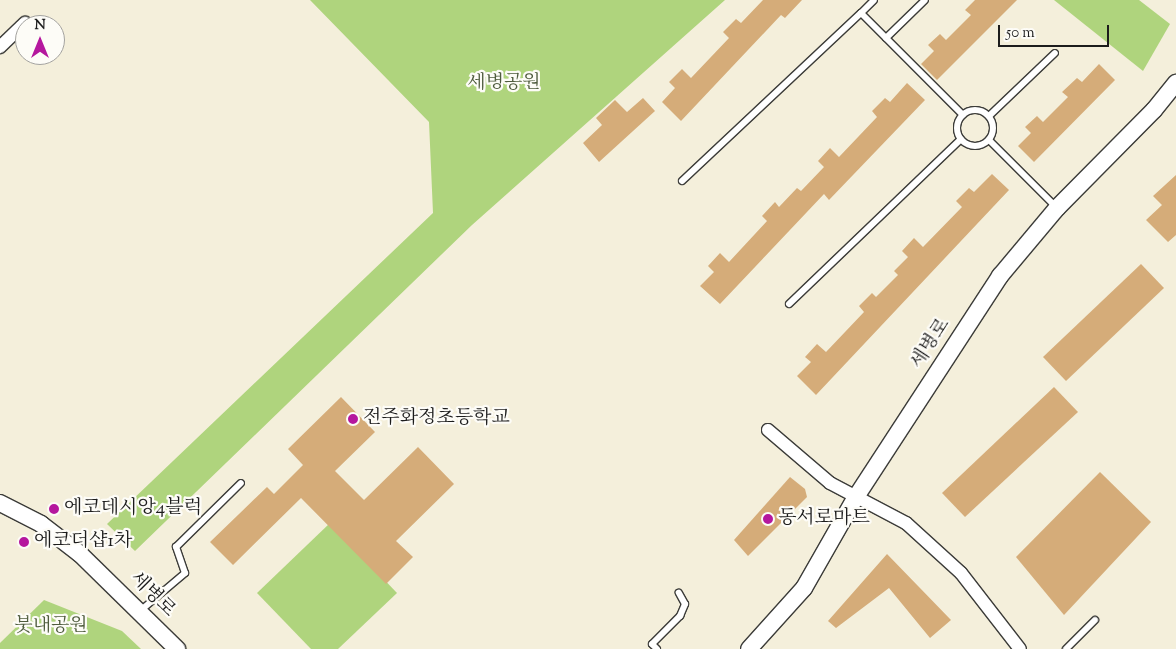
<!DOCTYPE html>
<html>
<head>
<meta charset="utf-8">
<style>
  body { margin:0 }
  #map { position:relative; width:1176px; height:649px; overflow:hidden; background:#f4efdb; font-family:"Sorts Mill Goudy","Noto Serif KR",serif }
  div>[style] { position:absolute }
  .green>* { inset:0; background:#afd47d }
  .building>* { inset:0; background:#d5ac79 }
  .roads { filter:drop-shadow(1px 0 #3c3c39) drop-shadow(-1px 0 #3c3c39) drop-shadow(0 1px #3c3c39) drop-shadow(0 -1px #3c3c39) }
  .service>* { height:6px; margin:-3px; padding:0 3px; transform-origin:3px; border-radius:3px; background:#fff }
  .service>.ring { margin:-3px; padding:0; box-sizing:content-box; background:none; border:6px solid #fff; border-radius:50% }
  .minor>* { height:12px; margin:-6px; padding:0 6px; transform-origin:6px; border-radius:6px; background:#fff }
  .tertiary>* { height:16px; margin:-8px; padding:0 8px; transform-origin:8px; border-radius:8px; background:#fff }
  .dots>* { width:14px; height:14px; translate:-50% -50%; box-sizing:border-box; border:2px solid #fdfcf7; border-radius:50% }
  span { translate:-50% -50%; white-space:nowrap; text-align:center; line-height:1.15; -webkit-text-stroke:4.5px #fdfcf7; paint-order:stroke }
  .park-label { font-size:19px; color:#4f5c3e }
  .street-label { font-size:19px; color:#1c1c1c }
  .poi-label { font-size:19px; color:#1c1c1c }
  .left { translate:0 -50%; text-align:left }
  .north { position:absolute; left:15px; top:15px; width:50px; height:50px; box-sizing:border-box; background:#fdfcf7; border:1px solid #a3a29f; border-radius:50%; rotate:0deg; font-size:14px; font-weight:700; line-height:20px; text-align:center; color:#1c1c1c }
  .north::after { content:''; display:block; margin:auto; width:18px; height:22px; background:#b5179e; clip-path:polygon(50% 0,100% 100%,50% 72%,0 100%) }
  .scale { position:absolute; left:998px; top:25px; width:111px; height:22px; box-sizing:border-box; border:2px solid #1c1c1c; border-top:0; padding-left:6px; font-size:15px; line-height:18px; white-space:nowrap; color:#1c1c1c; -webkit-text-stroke:4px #fdfcf7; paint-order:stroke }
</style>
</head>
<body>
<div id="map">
  <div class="green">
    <div style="clip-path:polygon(310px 0,725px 0,472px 225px,135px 551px,107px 524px,433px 213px,429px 122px)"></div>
    <div style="clip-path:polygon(1054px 0,1139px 0,1170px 24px,1143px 71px)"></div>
    <div style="clip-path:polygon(330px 523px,397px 593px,338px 649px,311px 649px,257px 593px)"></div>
    <div style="clip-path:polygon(44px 600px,122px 631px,141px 649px,0 649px,0 643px)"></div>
  </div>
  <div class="building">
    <div style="clip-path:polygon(763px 0,802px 0,785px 18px,781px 15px,681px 121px,662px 102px,675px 88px,669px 82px,682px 69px,691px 78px,729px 38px,723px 32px,736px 19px,741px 23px)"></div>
    <div style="clip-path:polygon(975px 0,1017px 0,937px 80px,921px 64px,934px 51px,928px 45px,940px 34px,946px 40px,971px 15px,965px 10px)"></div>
    <div style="clip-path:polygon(1099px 64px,1115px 80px,1034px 162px,1018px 146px,1031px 133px,1025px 127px,1037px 116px,1043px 122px,1068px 97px,1062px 92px,1077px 78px,1082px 82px)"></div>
    <div style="clip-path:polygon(907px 83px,925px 100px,829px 200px,824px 194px,720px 304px,700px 286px,714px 272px,708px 266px,720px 253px,729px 262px,767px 221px,762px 216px,775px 202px,779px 207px,797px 188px,801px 191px,824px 167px,818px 161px,830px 148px,839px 157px,877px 117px,872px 111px,885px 98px,890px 102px)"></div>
    <div style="clip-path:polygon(643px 98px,655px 111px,599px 162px,583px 143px,602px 125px,596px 118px,615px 100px,627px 112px)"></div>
    <div style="clip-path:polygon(992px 174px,1009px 190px,816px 395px,797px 376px,811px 362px,805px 357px,817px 344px,826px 352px,864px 312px,859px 306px,872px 293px,876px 297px,898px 275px,894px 271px,908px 257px,902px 251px,914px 238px,923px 247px,962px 207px,956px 201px,969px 188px,974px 192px)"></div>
    <div style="clip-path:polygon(1176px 175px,1176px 235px,1168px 242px,1146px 220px,1162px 205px,1153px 196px)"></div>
    <div style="clip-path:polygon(1141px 264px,1164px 288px,1066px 381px,1043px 357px)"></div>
    <div style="clip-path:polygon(1054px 387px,1078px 412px,965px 517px,942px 493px)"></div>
    <div style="clip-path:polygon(341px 397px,375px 432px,335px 471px,364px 500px,418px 447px,454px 484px,396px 541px,413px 557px,386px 584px,301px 498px,233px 565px,210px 542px,267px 487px,274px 494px,303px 465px,288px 449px)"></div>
    <div style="clip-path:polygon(1100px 472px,1151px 522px,1064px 615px,1016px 557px)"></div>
    <div style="clip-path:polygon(790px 477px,805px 489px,807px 497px,748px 556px,734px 540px)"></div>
    <div style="clip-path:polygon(887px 554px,951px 620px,930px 638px,889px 588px,836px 628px,828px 621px)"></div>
  </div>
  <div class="roads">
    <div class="service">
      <div style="left:861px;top:13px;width:18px;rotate:-45deg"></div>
      <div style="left:886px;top:38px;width:54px;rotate:-44.3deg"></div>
      <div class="ring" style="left:957px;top:110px;width:30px;height:30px"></div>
      <div style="left:989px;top:116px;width:91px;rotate:-43.7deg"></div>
      <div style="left:989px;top:140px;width:95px;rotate:45deg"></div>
      <div style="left:682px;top:181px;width:245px;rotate:-43.2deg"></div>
      <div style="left:861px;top:13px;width:144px;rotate:45deg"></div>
      <div style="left:789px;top:304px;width:238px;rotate:-43.8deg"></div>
      <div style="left:140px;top:611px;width:59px;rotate:-40.2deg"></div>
      <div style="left:185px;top:573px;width:28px;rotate:-109deg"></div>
      <div style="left:176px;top:547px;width:91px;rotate:-44.6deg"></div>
      <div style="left:657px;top:649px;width:7px;rotate:-135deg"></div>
      <div style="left:652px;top:644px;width:40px;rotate:-45deg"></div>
      <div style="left:680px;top:616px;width:13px;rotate:-67deg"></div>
      <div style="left:685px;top:604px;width:13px;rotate:-119deg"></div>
      <div style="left:1066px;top:649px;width:41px;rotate:-45deg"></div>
    </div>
    <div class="minor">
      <div style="left:0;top:47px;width:35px;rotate:-44deg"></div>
      <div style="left:768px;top:430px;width:82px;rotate:40.5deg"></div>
      <div style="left:830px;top:483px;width:86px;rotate:27.8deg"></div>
      <div style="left:906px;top:523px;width:74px;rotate:42.3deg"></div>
      <div style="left:961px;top:573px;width:96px;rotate:52.2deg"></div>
    </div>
    <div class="tertiary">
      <div style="left:0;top:503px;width:46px;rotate:27.1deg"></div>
      <div style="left:41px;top:524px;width:49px;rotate:37.6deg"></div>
      <div style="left:80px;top:554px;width:136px;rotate:44.4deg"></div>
      <div style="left:749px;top:649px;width:82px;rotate:-48deg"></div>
      <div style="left:804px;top:588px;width:105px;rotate:-60.3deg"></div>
      <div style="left:856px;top:497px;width:264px;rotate:-56.9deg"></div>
      <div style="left:1000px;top:276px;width:89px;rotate:-50deg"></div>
      <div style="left:1057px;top:208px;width:138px;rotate:-45.3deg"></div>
      <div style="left:1154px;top:110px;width:35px;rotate:-51deg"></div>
    </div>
  </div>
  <div class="dots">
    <div style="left:353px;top:419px;background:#b5179e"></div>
    <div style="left:54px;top:509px;background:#b5179e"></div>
    <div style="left:768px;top:519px;background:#b5179e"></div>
    <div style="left:24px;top:542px;background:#b5179e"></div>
  </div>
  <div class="park-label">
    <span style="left:504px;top:84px">세병공원</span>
    <span style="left:51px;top:627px">붓내공원</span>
  </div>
  <div class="street-label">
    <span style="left:931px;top:344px;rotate:-57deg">세병로</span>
    <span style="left:152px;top:595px;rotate:45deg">세병로</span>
  </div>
  <div class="poi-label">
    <span class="left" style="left:363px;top:419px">전주화정초등학교</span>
    <span class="left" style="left:64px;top:509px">에코데시앙4블럭</span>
    <span class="left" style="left:778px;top:519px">동서로마트</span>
    <span class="left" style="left:34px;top:542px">에코더샵1차</span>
  </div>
  <div class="north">N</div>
  <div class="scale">50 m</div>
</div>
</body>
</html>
